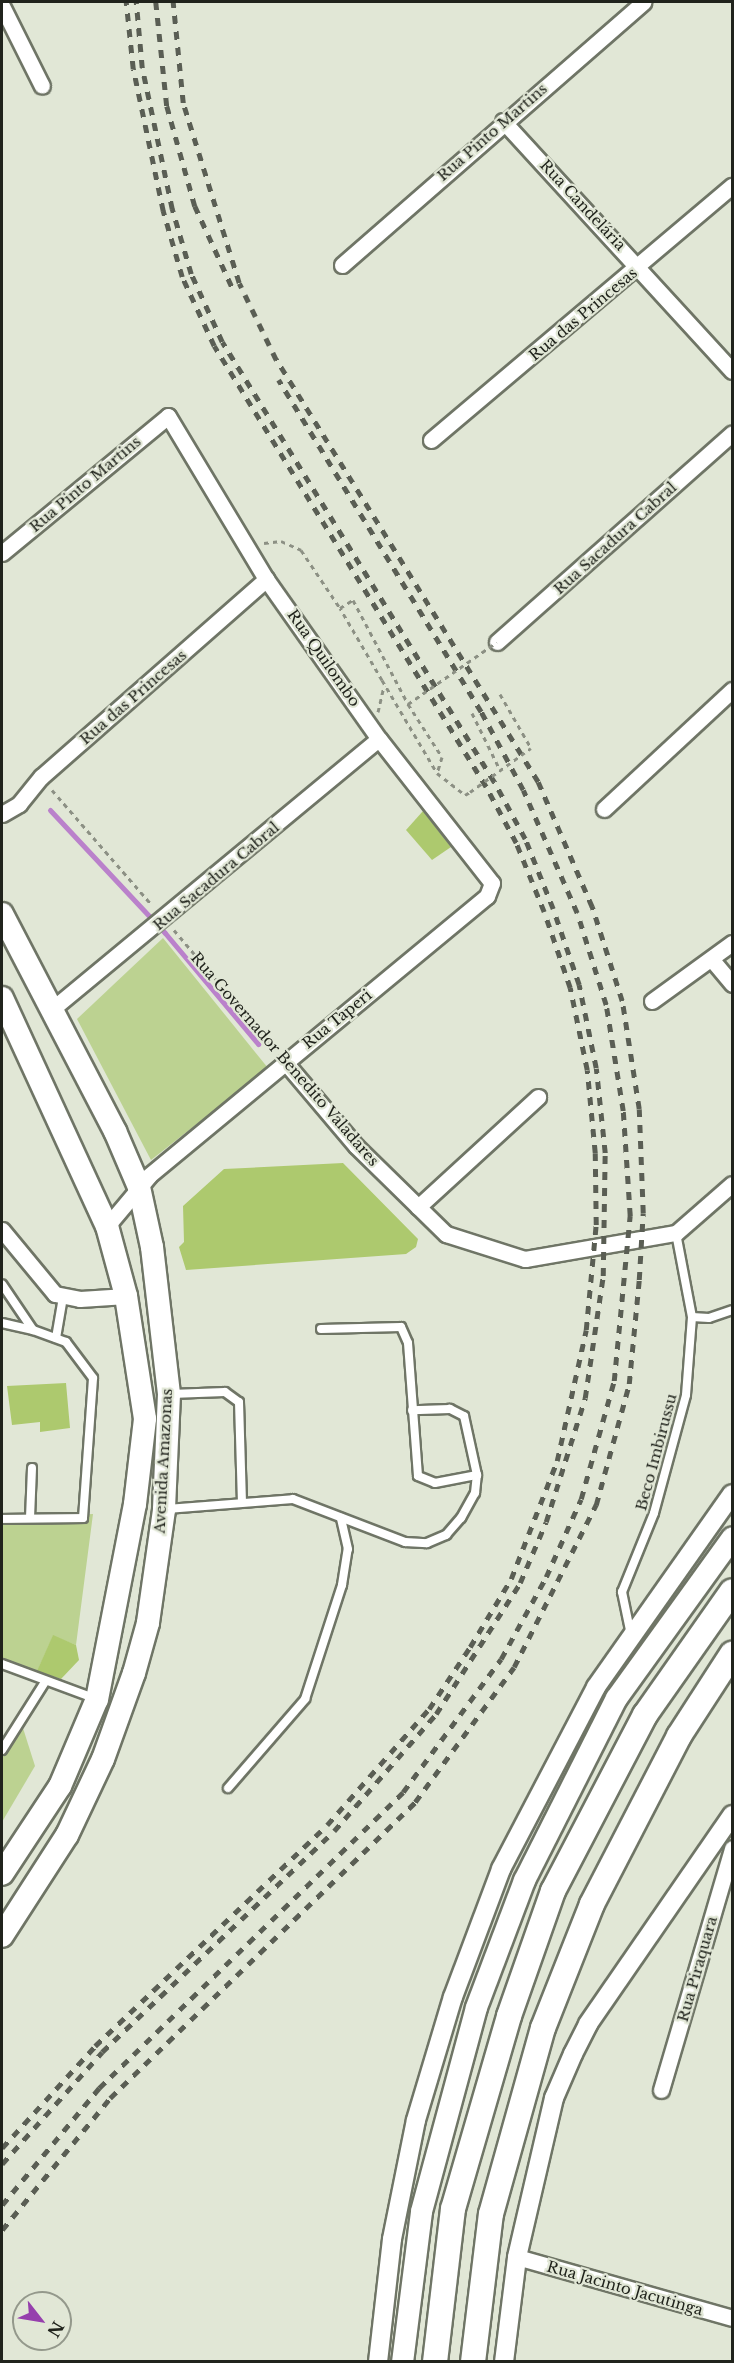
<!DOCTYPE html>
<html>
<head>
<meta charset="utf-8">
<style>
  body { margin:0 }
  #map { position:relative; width:734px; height:2363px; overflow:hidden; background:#e1e7d6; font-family:"Libre Baskerville",serif }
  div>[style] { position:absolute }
  .green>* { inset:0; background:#bcd291 }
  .stream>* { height:5px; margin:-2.5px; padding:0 2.5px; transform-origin:2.5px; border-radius:2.5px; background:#ba81cb }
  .building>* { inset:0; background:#adc96e }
  .path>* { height:3px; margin-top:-1.5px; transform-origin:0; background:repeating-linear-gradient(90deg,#8c9084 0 4.5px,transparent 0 9px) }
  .roads { filter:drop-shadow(2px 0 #6f7566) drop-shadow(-2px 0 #6f7566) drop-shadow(0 2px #6f7566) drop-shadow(0 -2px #6f7566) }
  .service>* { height:8px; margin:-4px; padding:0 4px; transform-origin:4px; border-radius:4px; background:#fff }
  .minor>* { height:15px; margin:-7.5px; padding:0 7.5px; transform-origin:7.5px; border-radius:7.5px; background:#fff }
  .tertiary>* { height:18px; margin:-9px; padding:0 9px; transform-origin:9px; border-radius:9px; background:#fff }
  .secondary>* { height:21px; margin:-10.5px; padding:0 10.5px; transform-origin:10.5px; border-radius:10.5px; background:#fff }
  .primary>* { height:22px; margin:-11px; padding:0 11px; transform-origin:11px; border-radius:11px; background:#fff }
  .trunk>* { height:24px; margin:-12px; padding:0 12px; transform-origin:12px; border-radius:12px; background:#fff }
  .rail>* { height:4.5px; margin-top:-2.25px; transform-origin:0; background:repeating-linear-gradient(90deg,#5a5e54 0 8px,transparent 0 16px) }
  .path-bridge>* { height:3px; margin-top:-1.5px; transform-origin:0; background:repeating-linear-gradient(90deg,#8c9084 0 4.5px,transparent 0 9px) }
  span { translate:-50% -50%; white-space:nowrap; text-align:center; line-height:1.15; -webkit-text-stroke:4.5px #e1e7d6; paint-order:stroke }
  .street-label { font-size:15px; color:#20231c }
  .frame { position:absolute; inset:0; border:3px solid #20231c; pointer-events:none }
  .north { position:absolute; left:12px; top:2291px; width:60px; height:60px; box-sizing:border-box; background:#e1e7d6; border:2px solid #94998c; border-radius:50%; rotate:121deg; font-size:16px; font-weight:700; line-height:24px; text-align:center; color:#20231c }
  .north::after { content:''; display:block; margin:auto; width:21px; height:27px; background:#9640ad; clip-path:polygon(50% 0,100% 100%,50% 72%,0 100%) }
</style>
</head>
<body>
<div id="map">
  <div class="green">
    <div style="clip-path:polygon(163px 938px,268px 1068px,151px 1160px,77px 1019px)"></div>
    <div style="clip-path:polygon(93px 1514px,76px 1645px,53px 1636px,36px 1674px,2px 1658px,2px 1519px)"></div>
    <div style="clip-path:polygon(22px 1725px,35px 1766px,2px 1822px,2px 1754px)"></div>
  </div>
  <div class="stream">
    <div style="left:50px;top:810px;width:168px;rotate:46.9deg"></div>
    <div style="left:165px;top:933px;width:145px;rotate:50deg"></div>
  </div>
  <div class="building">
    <div style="clip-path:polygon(423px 811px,451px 847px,432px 860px,406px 830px)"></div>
    <div style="clip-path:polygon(343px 1163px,418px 1239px,416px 1247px,406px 1254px,186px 1270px,179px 1247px,184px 1242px,183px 1206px,224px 1169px)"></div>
    <div style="clip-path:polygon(66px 1383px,70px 1428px,40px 1432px,40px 1422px,12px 1425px,7px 1386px)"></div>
    <div style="clip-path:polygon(53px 1635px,76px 1645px,79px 1660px,61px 1679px,37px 1671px)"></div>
  </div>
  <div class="path">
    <div style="left:264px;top:543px;width:17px;rotate:-7deg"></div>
    <div style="left:281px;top:541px;width:22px;rotate:24deg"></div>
    <div style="left:301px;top:550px;width:70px;rotate:56.1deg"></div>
    <div style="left:382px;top:680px;width:108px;rotate:59.4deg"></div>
    <div style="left:437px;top:773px;width:36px;rotate:38deg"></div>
    <div style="left:465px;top:795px;width:6px;rotate:-31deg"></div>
    <div style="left:500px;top:694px;width:62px;rotate:60.1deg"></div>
    <div style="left:408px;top:704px;width:63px;rotate:57.3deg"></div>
    <div style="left:442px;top:757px;width:17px;rotate:107deg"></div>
    <div style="left:378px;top:712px;width:27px;rotate:-77deg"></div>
    <div style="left:472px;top:713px;width:64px;rotate:63.8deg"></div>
    <div style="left:52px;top:790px;width:152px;rotate:49deg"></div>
    <div style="left:174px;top:930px;width:156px;rotate:49.7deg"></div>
  </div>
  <div class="roads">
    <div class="service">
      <div style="left:692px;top:1317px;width:17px;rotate:3deg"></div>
      <div style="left:709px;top:1318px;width:24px;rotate:-19deg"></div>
      <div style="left:2px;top:1323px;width:32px;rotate:13deg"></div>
      <div style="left:321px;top:1329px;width:80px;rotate:-1.4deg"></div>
      <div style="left:401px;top:1327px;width:17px;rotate:66deg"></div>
      <div style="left:408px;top:1343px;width:133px;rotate:85.7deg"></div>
      <div style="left:418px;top:1476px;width:18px;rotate:22deg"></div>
      <div style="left:435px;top:1483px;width:43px;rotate:-10.8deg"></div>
      <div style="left:56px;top:1338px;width:42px;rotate:-80.3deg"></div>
      <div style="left:171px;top:1394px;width:54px;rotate:-2.1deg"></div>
      <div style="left:225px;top:1392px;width:17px;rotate:36deg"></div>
      <div style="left:239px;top:1402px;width:100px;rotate:88.3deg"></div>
      <div style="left:167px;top:1509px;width:126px;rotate:-4.5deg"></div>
      <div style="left:293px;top:1499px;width:120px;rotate:21deg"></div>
      <div style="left:405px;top:1542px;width:22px;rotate:3deg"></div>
      <div style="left:427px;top:1543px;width:21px;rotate:-23deg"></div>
      <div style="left:446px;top:1535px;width:23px;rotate:-49deg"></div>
      <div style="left:461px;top:1518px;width:29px;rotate:-61deg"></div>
      <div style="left:475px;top:1493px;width:18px;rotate:-84deg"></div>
      <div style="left:477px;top:1475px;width:60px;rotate:-102.4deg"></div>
      <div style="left:464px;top:1416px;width:16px;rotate:-153deg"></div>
      <div style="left:450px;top:1409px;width:38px;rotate:178deg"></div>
      <div style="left:30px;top:1518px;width:50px;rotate:-87.7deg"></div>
      <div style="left:2px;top:1519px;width:81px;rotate:-0.7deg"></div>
      <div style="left:83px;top:1518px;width:140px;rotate:-85.9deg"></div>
      <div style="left:93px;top:1378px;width:45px;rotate:-126.9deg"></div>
      <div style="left:66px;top:1342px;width:35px;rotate:-160deg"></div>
      <div style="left:33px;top:1330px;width:55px;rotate:-124deg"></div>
      <div style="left:631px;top:1635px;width:44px;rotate:-101.8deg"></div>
      <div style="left:622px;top:1592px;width:85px;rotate:-67.9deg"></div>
      <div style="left:654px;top:1513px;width:122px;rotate:-74.8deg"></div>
      <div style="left:686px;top:1395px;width:78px;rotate:-85.6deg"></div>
      <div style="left:692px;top:1317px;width:86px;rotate:-100.8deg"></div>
      <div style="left:2px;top:1664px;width:100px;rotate:20.4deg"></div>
      <div style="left:2px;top:1750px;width:80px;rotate:-57.7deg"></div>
      <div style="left:228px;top:1788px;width:118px;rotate:-49.1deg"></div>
      <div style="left:305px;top:1699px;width:120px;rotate:-72deg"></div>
      <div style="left:342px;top:1585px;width:36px;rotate:-81deg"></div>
      <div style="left:348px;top:1549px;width:32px;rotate:-103deg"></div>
    </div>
    <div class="minor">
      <div style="left:2px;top:6px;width:89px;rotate:63.4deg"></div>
      <div style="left:503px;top:121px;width:339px;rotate:47.5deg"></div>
      <div style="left:342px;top:265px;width:400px;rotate:-41.1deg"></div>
      <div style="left:431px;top:440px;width:394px;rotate:-40.2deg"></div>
      <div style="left:2px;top:553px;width:215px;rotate:-39.5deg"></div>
      <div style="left:168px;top:416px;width:190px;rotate:59deg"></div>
      <div style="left:266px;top:579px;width:196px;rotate:54.8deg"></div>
      <div style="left:379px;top:739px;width:183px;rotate:51.9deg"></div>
      <div style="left:492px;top:883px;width:14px;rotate:111deg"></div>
      <div style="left:487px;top:896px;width:439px;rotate:140.4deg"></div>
      <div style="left:149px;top:1176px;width:65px;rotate:130deg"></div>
      <div style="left:497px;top:642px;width:314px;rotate:-41.6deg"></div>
      <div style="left:604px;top:809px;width:175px;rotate:-42.9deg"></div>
      <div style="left:2px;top:814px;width:20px;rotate:-30deg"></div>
      <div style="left:19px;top:804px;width:35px;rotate:-51deg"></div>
      <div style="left:41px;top:777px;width:300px;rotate:-41.3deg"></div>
      <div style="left:713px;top:961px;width:30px;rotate:50deg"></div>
      <div style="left:652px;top:1001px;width:99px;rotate:-35.9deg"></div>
      <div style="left:51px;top:1010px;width:425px;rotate:-39.6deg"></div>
      <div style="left:285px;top:1062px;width:110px;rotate:49.8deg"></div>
      <div style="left:356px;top:1146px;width:126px;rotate:44.4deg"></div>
      <div style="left:446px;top:1234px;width:83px;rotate:17.6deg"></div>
      <div style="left:525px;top:1259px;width:153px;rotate:-9.8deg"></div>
      <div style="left:676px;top:1233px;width:74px;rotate:-41.2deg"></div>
      <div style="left:418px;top:1207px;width:163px;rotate:-42.5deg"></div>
      <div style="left:2px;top:1230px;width:83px;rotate:50.4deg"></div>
      <div style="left:55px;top:1294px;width:25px;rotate:11deg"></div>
      <div style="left:80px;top:1299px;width:46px;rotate:-3.7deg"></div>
      <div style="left:661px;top:2090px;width:252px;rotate:-73.6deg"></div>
      <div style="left:517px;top:2257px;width:223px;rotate:15.8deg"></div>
    </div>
    <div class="tertiary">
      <div style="left:378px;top:2362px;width:124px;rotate:-83.5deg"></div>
      <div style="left:392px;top:2239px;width:121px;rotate:-78.6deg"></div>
      <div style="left:416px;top:2120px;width:128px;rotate:-73.3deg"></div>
      <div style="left:453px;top:1997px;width:137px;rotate:-69.4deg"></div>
      <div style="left:501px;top:1869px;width:205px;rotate:-62.4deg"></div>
      <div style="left:596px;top:1687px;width:236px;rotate:-54.8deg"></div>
      <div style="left:504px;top:2362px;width:106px;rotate:-82.9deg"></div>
      <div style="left:517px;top:2257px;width:163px;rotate:-76.9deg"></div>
      <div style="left:554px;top:2098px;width:48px;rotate:-66.6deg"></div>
      <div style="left:573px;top:2054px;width:34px;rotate:-63deg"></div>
      <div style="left:588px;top:2024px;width:254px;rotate:-55.4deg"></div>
    </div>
    <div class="secondary">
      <div style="left:402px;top:2362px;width:152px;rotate:-82.8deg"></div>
      <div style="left:421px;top:2211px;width:211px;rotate:-74.9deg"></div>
      <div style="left:476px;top:2007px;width:136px;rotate:-69.3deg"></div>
      <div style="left:524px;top:1880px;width:204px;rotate:-63.2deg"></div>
      <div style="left:616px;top:1698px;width:198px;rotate:-54.2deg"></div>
    </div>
    <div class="primary">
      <div style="left:2px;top:914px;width:245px;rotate:62.5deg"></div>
      <div style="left:115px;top:1131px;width:61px;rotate:66.8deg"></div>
      <div style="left:139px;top:1187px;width:61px;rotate:77.8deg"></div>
      <div style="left:152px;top:1247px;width:148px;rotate:83.4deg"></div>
      <div style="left:169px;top:1394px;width:116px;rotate:92.5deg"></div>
      <div style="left:164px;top:1510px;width:114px;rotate:98.1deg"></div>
      <div style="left:148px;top:1623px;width:52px;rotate:105.6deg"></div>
      <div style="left:134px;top:1673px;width:91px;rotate:109.8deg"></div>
      <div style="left:103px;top:1759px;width:84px;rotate:115.3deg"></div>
      <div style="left:67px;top:1835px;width:120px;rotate:122.8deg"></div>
      <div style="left:2px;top:998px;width:251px;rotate:65.3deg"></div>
      <div style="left:107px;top:1226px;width:73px;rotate:74.8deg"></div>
      <div style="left:126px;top:1296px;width:124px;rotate:81.2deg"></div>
      <div style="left:145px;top:1419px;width:86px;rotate:96.7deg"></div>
      <div style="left:135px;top:1504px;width:199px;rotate:101deg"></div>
      <div style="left:97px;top:1699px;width:95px;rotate:113deg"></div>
      <div style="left:60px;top:1786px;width:105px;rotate:123.4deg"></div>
    </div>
    <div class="trunk">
      <div style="left:435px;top:2362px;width:154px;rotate:-83.3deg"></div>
      <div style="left:453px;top:2209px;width:201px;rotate:-73.8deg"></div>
      <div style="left:509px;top:2016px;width:133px;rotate:-70.6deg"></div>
      <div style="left:553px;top:1891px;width:199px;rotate:-62.4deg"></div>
      <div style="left:645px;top:1715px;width:151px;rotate:-54.9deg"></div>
      <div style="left:473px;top:2362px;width:149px;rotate:-83.1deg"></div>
      <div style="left:491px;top:2214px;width:193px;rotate:-74.4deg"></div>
      <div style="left:543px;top:2028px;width:133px;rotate:-68.4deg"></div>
      <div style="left:592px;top:1904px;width:189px;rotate:-62.6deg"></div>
      <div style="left:679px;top:1736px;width:98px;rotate:-57.1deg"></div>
    </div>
  </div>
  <div class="rail">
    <div style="left:156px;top:2px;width:105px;rotate:84deg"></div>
    <div style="left:167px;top:106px;width:104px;rotate:74.4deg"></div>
    <div style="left:195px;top:206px;width:91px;rotate:65.4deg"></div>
    <div style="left:2px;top:2148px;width:138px;rotate:-47.6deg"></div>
    <div style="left:95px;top:2046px;width:320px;rotate:-43.6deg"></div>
    <div style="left:327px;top:1825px;width:154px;rotate:-48.7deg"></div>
    <div style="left:429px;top:1709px;width:74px;rotate:-56.5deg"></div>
    <div style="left:470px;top:1647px;width:79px;rotate:-58.9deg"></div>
    <div style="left:511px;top:1579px;width:127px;rotate:-68.7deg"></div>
    <div style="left:557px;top:1461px;width:134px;rotate:-77.5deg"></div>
    <div style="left:586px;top:1330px;width:105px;rotate:-84.6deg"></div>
    <div style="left:596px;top:1225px;width:72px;rotate:-90.8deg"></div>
    <div style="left:595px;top:1153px;width:83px;rotate:-95.5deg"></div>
    <div style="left:587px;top:1070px;width:84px;rotate:-101.7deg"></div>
    <div style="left:570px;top:988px;width:80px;rotate:-108.9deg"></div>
    <div style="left:544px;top:912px;width:74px;rotate:-112.1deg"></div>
    <div style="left:516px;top:843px;width:64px;rotate:-118.2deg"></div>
    <div style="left:486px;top:787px;width:518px;rotate:-121.67deg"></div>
    <div style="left:214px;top:346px;width:76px;rotate:-114.9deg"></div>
    <div style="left:182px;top:277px;width:69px;rotate:-106.1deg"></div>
    <div style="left:163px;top:211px;width:145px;rotate:-101.9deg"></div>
    <div style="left:133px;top:69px;width:67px;rotate:-96deg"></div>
    <div style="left:2px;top:2164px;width:150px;rotate:-48.2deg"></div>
    <div style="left:102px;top:2052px;width:320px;rotate:-43.6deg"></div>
    <div style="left:334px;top:1831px;width:155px;rotate:-48.9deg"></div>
    <div style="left:436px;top:1714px;width:156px;rotate:-57.3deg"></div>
    <div style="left:520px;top:1583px;width:66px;rotate:-66.9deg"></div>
    <div style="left:546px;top:1522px;width:130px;rotate:-72.5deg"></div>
    <div style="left:585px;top:1398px;width:123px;rotate:-81.6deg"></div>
    <div style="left:603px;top:1276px;width:123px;rotate:-89.1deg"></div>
    <div style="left:605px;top:1153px;width:85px;rotate:-96deg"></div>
    <div style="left:596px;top:1068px;width:85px;rotate:-101.6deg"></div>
    <div style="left:579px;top:985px;width:80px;rotate:-108.9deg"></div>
    <div style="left:553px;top:909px;width:75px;rotate:-111.8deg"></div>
    <div style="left:525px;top:839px;width:65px;rotate:-118.5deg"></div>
    <div style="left:494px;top:782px;width:517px;rotate:-121.72deg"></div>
    <div style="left:222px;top:342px;width:75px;rotate:-114.5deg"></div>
    <div style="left:191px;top:274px;width:68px;rotate:-106.3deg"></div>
    <div style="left:172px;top:209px;width:144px;rotate:-102deg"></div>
    <div style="left:142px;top:68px;width:66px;rotate:-95.2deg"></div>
    <div style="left:2px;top:2205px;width:152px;rotate:-50.3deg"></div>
    <div style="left:99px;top:2088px;width:424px;rotate:-44.2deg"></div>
    <div style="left:403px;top:1792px;width:165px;rotate:-53.6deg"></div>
    <div style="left:501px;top:1659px;width:94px;rotate:-61.2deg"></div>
    <div style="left:546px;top:1577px;width:85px;rotate:-65.8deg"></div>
    <div style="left:581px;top:1499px;width:123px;rotate:-74.4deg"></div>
    <div style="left:614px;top:1381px;width:166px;rotate:-84.5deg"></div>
    <div style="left:630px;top:1216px;width:105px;rotate:-93.8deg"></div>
    <div style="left:623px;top:1111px;width:107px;rotate:-99.1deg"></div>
    <div style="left:606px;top:1005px;width:96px;rotate:-107.5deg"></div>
    <div style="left:577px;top:913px;width:134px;rotate:-113.7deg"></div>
    <div style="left:523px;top:790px;width:89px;rotate:-118.3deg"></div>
    <div style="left:481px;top:712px;width:389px;rotate:-121.4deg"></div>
    <div style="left:2px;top:2230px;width:171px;rotate:-50.7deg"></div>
    <div style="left:110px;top:2098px;width:425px;rotate:-44.1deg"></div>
    <div style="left:415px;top:1802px;width:167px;rotate:-53.7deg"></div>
    <div style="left:514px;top:1667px;width:182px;rotate:-63.2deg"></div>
    <div style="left:596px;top:1505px;width:125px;rotate:-74.7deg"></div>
    <div style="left:629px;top:1384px;width:104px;rotate:-84.5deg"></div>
    <div style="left:639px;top:1280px;width:67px;rotate:-86.6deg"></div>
    <div style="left:643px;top:1213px;width:104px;rotate:-92.2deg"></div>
    <div style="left:639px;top:1109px;width:109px;rotate:-98.9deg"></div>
    <div style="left:622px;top:1001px;width:99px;rotate:-107.7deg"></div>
    <div style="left:592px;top:907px;width:136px;rotate:-113.4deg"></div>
    <div style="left:538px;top:782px;width:497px;rotate:-121.8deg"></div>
    <div style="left:276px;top:360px;width:85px;rotate:-115.7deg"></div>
    <div style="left:239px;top:283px;width:189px;rotate:-107.3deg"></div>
    <div style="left:183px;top:103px;width:101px;rotate:-95.7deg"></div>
  </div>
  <div class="path-bridge">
    <div style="left:382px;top:680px;width:83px;rotate:-120.3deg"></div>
    <div style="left:340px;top:608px;width:15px;rotate:-32deg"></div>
    <div style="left:353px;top:600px;width:118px;rotate:62.1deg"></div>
    <div style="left:408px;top:704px;width:108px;rotate:-34.9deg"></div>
    <div style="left:470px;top:792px;width:75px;rotate:-35.8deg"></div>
  </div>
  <div class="street-label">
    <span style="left:492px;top:132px;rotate:-41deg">Rua Pinto Martins</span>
    <span style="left:583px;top:205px;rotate:47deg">Rua Candelária</span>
    <span style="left:583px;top:314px;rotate:-40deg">Rua das Princesas</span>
    <span style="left:85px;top:484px;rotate:-40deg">Rua Pinto Martins</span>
    <span style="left:615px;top:538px;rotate:-42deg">Rua Sacadura Cabral</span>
    <span style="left:324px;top:658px;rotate:55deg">Rua Quilombo</span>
    <span style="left:133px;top:697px;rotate:-41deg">Rua das Princesas</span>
    <span style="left:216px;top:876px;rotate:-40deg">Rua Sacadura Cabral</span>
    <span style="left:337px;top:1019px;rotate:-39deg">Rua Taperi</span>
    <span style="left:285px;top:1059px;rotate:49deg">Rua Governador Benedito Valadares</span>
    <span style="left:656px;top:1452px;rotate:-75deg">Beco Imbirussu</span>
    <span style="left:163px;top:1461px;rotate:-87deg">Avenida Amazonas</span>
    <span style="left:697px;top:1969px;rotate:-74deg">Rua Piraquara</span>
    <span style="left:625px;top:2288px;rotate:16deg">Rua Jacinto Jacutinga</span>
  </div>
  <div class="frame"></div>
  <div class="north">N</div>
</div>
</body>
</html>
